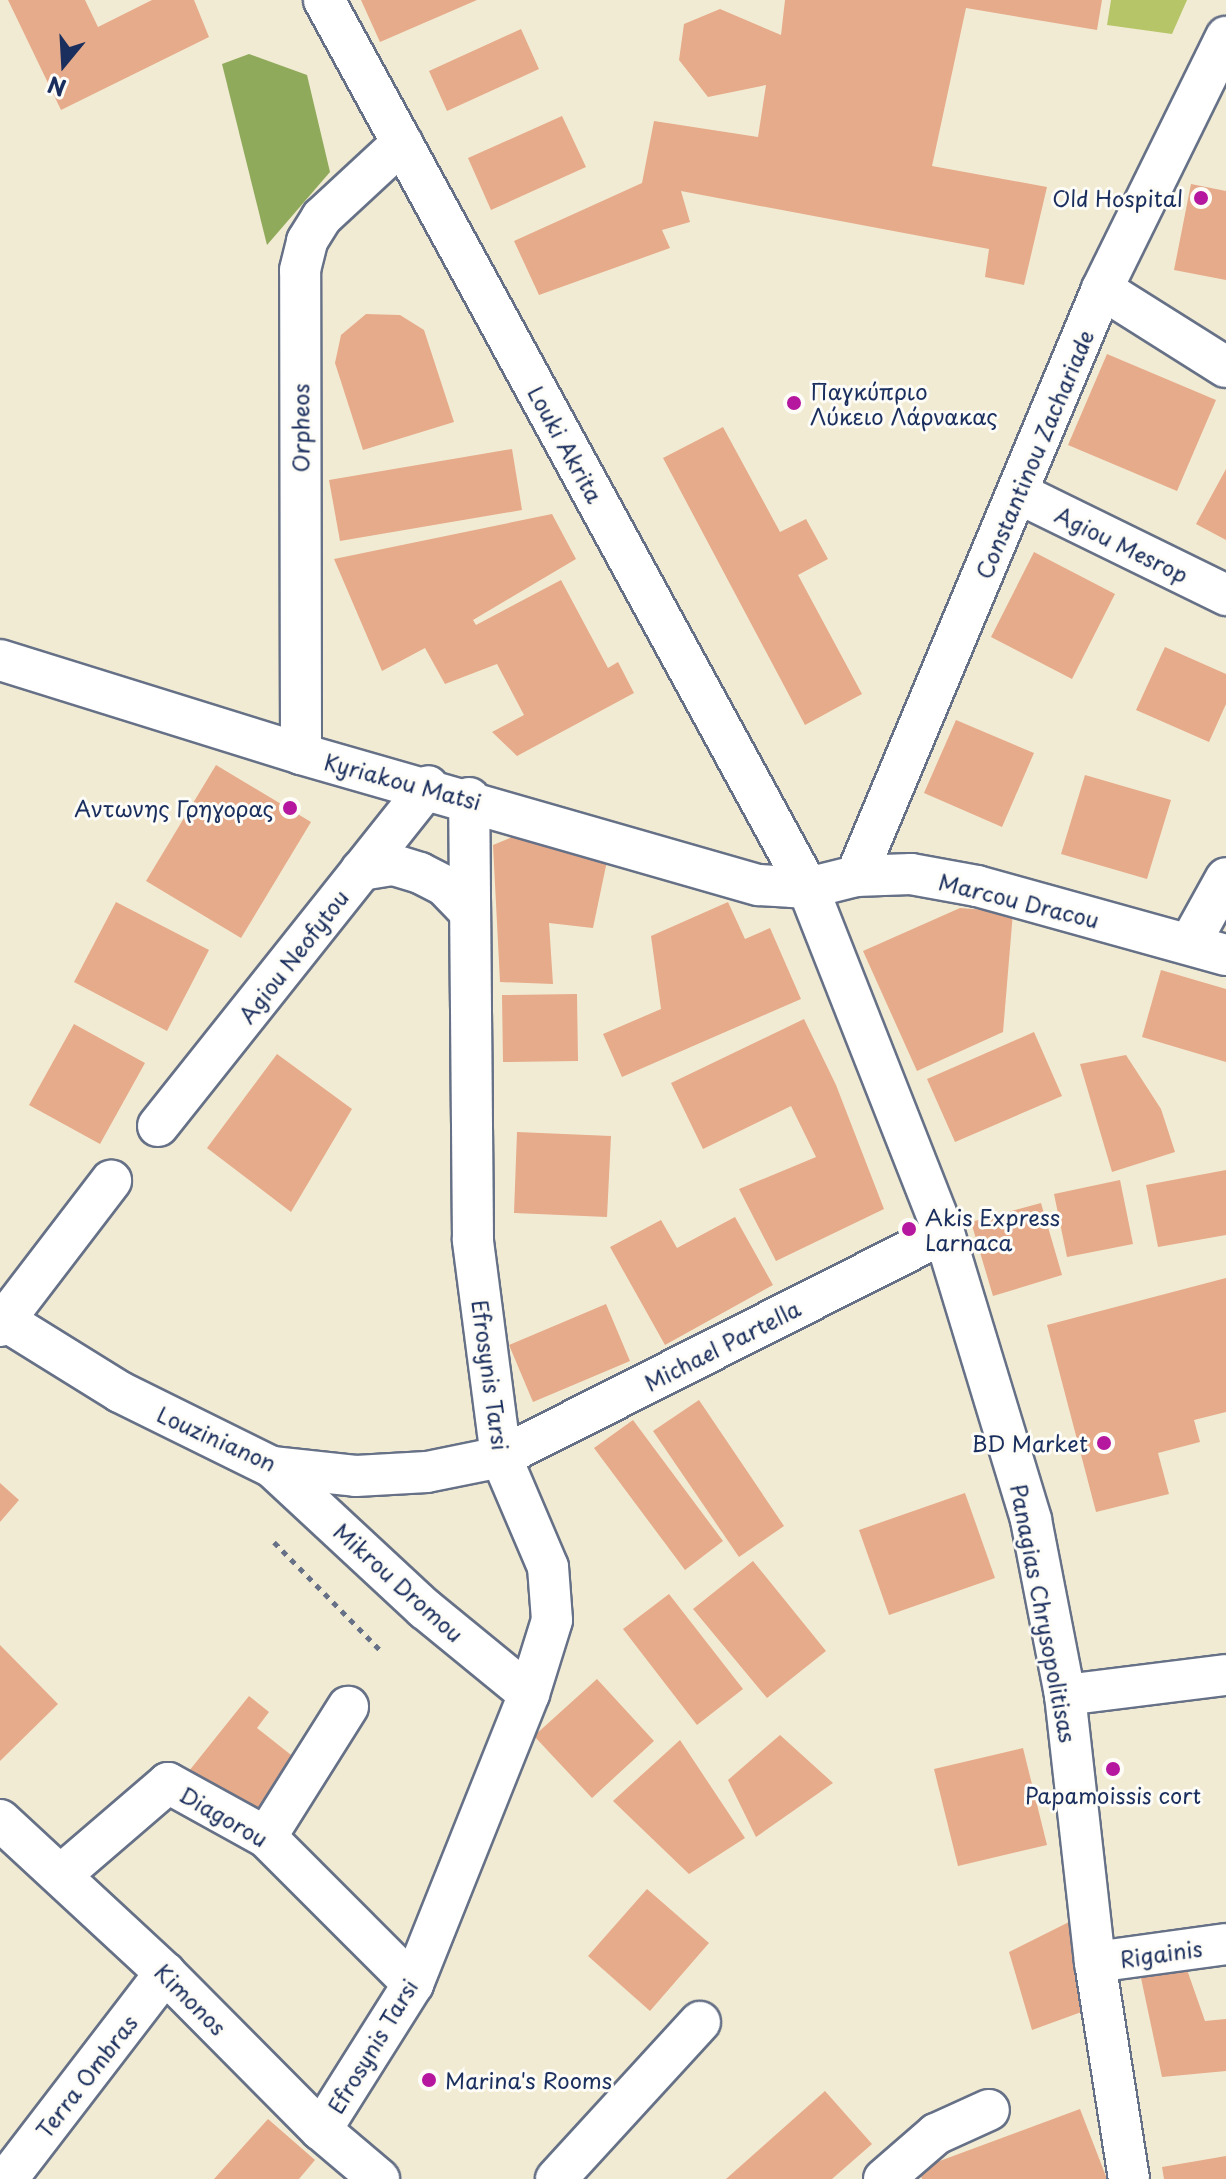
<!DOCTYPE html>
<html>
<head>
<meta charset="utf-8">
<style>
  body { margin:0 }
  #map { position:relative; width:1226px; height:2179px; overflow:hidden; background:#f2ebd3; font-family:"Playpen Sans",sans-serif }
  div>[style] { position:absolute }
  .green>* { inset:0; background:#b6c568 }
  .forest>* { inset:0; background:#90aa5c }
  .building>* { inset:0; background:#e6ab8a }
  .path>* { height:5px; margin-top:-2.5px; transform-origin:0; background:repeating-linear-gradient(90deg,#667187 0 6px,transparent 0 12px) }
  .roads { filter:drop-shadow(2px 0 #667187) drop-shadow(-2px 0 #667187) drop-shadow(0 2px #667187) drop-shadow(0 -2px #667187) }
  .minor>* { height:40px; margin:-20px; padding:0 20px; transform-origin:20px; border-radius:20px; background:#fff }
  .dots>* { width:22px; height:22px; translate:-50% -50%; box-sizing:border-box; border:4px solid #fdfcf7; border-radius:50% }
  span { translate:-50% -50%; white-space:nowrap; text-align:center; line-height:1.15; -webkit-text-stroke:6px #fdfcf7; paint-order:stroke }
  .poi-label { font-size:22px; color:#1b2f5e }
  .right { translate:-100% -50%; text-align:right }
  .left { translate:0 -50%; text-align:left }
  .street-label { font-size:22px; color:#1b2f5e }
  .north { position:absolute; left:24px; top:24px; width:80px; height:80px; -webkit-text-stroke:6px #fdfcf7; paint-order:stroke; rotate:198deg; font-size:22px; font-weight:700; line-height:32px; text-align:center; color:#1b2f5e }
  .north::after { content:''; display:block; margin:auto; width:28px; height:36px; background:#1b2f5e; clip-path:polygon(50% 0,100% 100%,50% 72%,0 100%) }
</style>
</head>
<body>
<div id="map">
  <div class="green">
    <div style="clip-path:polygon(1111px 0,1187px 0,1172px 34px,1107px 25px)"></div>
  </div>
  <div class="forest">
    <div style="clip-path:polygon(249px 54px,307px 75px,330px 172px,267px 245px,222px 64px)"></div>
  </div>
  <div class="building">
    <div style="clip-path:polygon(8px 0,85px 0,98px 27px,152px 0,194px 0,209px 37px,61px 110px)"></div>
    <div style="clip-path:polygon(361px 0,477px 0,380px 42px)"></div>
    <div style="clip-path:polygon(785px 0,1102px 0,1097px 30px,966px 8px,932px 166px,1047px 187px,1024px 285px,985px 277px,989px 249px,681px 191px,690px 222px,662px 230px,670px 248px,539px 295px,514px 241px,642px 183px,654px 121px,758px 137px,766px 85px,708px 97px,679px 60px,684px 24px,720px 9px,781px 35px)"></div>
    <div style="clip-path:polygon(521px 29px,539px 69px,447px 111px,429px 71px)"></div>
    <div style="clip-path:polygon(562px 116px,586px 167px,491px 210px,468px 158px)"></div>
    <div style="clip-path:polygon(1191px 184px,1226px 191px,1226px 280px,1174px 270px)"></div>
    <div style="clip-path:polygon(366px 314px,400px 315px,424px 330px,454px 422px,363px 450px,335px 363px,341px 335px)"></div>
    <div style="clip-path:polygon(1107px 354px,1216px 400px,1177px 491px,1068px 445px)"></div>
    <div style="clip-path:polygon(723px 427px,780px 532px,806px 519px,828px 559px,798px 575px,862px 694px,805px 725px,663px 458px)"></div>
    <div style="clip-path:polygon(512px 449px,522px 510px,340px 541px,329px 480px)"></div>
    <div style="clip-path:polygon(1226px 469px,1226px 540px,1196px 524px)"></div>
    <div style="clip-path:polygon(552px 514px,576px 559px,473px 620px,476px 625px,561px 580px,608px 668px,618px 662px,634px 693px,517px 756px,492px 732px,524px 715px,497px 664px,445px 684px,425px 648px,382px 671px,334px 559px)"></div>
    <div style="clip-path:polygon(1034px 552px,1115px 594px,1072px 679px,991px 637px)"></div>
    <div style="clip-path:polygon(1165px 647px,1226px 674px,1226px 704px,1209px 742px,1136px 710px)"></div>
    <div style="clip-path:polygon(956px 720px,1034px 753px,1002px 827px,924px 793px)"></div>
    <div style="clip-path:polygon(216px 765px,311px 822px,241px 938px,146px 881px)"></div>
    <div style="clip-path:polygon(1085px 775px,1171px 800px,1147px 879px,1061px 854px)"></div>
    <div style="clip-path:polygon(517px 835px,607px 861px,593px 928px,549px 923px,553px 984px,500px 982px,493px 845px)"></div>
    <div style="clip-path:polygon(116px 902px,209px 950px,167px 1031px,74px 982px)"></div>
    <div style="clip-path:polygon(728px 902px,745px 939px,770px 928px,801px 999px,622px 1077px,603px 1034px,661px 1009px,651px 936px)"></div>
    <div style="clip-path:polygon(960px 908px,1013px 912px,1003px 1032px,917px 1071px,863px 951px)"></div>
    <div style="clip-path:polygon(1161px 970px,1226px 989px,1226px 1062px,1142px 1037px)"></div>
    <div style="clip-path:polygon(577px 994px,578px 1061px,503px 1062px,502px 995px)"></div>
    <div style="clip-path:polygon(804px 1019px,836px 1085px,884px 1209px,776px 1261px,739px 1189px,816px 1157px,791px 1106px,703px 1149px,671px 1083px)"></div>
    <div style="clip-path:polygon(74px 1024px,145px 1063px,100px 1144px,29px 1105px)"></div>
    <div style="clip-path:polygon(1034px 1032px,1062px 1096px,955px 1142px,927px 1079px)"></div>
    <div style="clip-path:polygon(277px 1054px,352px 1109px,291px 1212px,207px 1148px)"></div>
    <div style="clip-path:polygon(1126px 1055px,1161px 1109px,1175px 1152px,1112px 1172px,1080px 1064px)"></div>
    <div style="clip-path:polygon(517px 1132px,611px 1136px,607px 1217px,514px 1213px)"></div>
    <div style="clip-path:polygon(1226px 1170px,1226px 1235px,1158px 1247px,1146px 1185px)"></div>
    <div style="clip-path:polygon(1120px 1180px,1133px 1244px,1067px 1257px,1054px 1194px)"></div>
    <div style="clip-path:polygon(1041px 1203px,1062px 1275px,993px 1296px,971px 1222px)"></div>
    <div style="clip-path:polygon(735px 1217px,773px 1285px,665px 1345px,610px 1247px,661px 1220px,677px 1248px)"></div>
    <div style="clip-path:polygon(1226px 1278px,1226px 1412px,1194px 1420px,1200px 1442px,1158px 1453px,1169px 1494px,1096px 1512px,1047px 1325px)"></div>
    <div style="clip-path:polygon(606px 1304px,630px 1361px,533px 1402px,509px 1345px)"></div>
    <div style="clip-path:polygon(699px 1400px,784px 1526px,739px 1557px,653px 1431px)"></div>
    <div style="clip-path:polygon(633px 1420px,723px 1541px,685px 1570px,594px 1448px)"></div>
    <div style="clip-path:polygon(0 1483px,19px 1500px,0 1522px)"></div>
    <div style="clip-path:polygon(965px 1493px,995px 1578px,889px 1615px,859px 1530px)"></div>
    <div style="clip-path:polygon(753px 1561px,826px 1651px,767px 1698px,693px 1609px)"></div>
    <div style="clip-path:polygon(669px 1594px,743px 1689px,697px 1725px,623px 1629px)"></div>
    <div style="clip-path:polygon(0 1645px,58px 1704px,0 1761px)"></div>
    <div style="clip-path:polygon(597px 1679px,654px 1741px,592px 1798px,534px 1736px)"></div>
    <div style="clip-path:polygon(249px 1696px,269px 1712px,257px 1728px,300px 1762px,251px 1822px,189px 1771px)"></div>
    <div style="clip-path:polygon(780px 1735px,833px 1783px,756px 1837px,728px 1780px)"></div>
    <div style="clip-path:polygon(680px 1740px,745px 1838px,689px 1874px,613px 1801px)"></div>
    <div style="clip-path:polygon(1023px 1748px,1047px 1845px,958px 1866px,934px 1769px)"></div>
    <div style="clip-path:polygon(647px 1889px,709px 1943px,650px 2011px,588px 1956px)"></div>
    <div style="clip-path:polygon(1073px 1920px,1087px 2010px,1032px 2030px,1009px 1952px)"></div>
    <div style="clip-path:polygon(1185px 1964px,1205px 2021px,1226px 2019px,1226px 2071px,1162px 2077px,1141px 1978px)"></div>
    <div style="clip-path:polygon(825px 2091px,872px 2144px,832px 2179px,726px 2179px)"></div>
    <div style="clip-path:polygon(1080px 2109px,1107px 2179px,922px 2179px,918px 2169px)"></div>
    <div style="clip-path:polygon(268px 2119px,315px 2160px,299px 2179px,214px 2179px)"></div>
    <div style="clip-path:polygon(1226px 2156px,1226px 2179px,1164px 2179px,1162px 2167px)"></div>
  </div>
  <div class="path">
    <div style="left:274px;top:1542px;width:151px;rotate:45.5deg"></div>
  </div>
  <div class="roads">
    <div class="minor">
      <div style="left:324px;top:0;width:1011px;rotate:61.41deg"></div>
      <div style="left:808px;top:888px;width:371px;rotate:68.5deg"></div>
      <div style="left:944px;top:1233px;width:300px;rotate:73.1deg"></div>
      <div style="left:1031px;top:1520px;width:178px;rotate:79deg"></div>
      <div style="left:1065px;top:1695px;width:269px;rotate:83.6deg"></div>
      <div style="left:1095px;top:1962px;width:220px;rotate:81.1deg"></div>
      <div style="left:1102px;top:289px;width:146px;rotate:32.2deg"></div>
      <div style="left:1018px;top:493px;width:232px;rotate:26.1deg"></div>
      <div style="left:0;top:660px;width:315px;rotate:17.3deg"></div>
      <div style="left:301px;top:754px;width:476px;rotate:16deg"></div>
      <div style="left:759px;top:885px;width:49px;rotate:3.5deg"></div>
      <div style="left:808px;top:888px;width:49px;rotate:-14deg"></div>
      <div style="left:856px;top:876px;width:55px;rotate:-2.1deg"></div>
      <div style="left:911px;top:874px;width:67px;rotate:10.3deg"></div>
      <div style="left:977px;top:886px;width:258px;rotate:15.5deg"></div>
      <div style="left:301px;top:754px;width:484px;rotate:-90.1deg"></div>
      <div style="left:300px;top:270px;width:30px;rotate:-76deg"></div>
      <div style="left:307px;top:241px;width:28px;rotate:-58deg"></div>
      <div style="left:322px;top:217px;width:109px;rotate:-42.8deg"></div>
      <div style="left:361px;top:870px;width:33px;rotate:-9deg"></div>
      <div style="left:394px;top:865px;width:27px;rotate:17deg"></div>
      <div style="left:420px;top:873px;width:28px;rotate:27deg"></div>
      <div style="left:445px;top:886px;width:32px;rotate:46deg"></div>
      <div style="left:856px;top:876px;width:636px;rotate:-67.26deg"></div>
      <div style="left:1102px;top:289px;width:281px;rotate:-63.8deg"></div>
      <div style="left:1190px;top:943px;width:74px;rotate:-61deg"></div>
      <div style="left:158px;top:1126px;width:434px;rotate:-51.5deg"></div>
      <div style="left:4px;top:1320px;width:137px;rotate:31.8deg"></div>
      <div style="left:120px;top:1392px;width:169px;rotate:26.3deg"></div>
      <div style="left:272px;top:1467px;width:84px;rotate:6.1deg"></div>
      <div style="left:356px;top:1476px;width:71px;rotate:-3.2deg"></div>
      <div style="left:427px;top:1472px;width:76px;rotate:-11.5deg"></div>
      <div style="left:501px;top:1457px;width:496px;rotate:-26.8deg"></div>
      <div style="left:0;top:1326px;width:183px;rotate:-52.6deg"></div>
      <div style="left:272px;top:1467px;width:209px;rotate:42.9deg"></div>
      <div style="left:425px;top:1609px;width:134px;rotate:39.3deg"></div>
      <div style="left:1065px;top:1695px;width:162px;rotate:-7.1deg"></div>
      <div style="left:0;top:1820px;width:225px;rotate:42.8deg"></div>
      <div style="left:165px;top:1973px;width:221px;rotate:45.2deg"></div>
      <div style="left:321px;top:2130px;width:76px;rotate:40.2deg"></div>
      <div style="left:266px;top:1837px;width:154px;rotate:-57.8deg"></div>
      <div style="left:61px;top:1875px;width:141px;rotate:-40.7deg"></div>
      <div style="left:168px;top:1783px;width:112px;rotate:28.9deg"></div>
      <div style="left:266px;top:1837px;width:208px;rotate:45deg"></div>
      <div style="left:1095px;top:1962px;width:132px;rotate:-7.8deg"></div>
      <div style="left:321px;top:2130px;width:173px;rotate:-57.8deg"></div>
      <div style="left:413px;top:1984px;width:312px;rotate:-68.2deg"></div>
      <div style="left:529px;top:1694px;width:77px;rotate:-72.7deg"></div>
      <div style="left:552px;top:1620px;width:53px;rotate:-94.3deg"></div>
      <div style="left:548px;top:1567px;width:120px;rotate:-113.1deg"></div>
      <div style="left:501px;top:1457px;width:219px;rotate:-97.4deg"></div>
      <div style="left:473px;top:1240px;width:442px;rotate:-90.5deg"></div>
      <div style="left:7px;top:2179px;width:260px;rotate:-52.5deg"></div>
      <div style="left:556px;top:2179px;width:213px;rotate:-47.5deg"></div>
      <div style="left:884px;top:2179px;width:69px;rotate:-40.9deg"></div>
      <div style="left:936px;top:2134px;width:58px;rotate:-24.4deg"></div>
    </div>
  </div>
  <div class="dots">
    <div style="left:1201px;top:198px;background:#b5179e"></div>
    <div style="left:794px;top:403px;background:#b5179e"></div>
    <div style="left:290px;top:808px;background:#b5179e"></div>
    <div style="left:909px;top:1229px;background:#b5179e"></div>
    <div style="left:1104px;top:1443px;background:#b5179e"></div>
    <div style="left:1113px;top:1769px;background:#b5179e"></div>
    <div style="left:429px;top:2080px;background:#b5179e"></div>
  </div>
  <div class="poi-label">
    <span class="right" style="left:1183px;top:198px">Old Hospital</span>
    <span class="left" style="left:810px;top:403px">Παγκύπριο<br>Λύκειο Λάρνακας</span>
    <span class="right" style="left:274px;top:808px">Αντωνης Γρηγορας</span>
    <span class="left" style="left:925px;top:1229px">Akis Express<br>Larnaca</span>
    <span class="right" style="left:1088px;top:1443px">BD Market</span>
    <span style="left:1113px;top:1795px">Papamoissis cort</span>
    <span class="left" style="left:445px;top:2080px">Marina's Rooms</span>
  </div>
  <div class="street-label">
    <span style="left:300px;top:428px;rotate:-90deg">Orpheos</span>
    <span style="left:566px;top:444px;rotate:61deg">Louki Akrita</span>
    <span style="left:1034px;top:454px;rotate:-67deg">Constantinou Zachariade</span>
    <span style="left:1122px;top:544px;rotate:26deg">Agiou Mesrop</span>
    <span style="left:403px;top:781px;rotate:15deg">Kyriakou Matsi</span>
    <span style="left:1019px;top:900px;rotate:14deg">Marcou Dracou</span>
    <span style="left:293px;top:956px;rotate:-52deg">Agiou Neofytou</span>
    <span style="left:722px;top:1345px;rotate:-27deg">Michael Partella</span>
    <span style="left:491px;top:1375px;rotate:82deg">Efrosynis Tarsi</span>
    <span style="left:217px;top:1438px;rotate:24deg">Louzinianon</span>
    <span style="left:399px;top:1582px;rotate:42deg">Mikrou Dromou</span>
    <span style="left:1044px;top:1613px;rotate:79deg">Panagias Chrysopolitisas</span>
    <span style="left:224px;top:1816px;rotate:30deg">Diagorou</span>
    <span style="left:1161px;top:1953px;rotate:-8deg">Rigainis</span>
    <span style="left:191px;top:1999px;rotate:45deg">Kimonos</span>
    <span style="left:372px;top:2046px;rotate:-59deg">Efrosynis Tarsi</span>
    <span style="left:86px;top:2076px;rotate:-52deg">Terra Ombras</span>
  </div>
  <div class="north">N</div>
</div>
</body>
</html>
